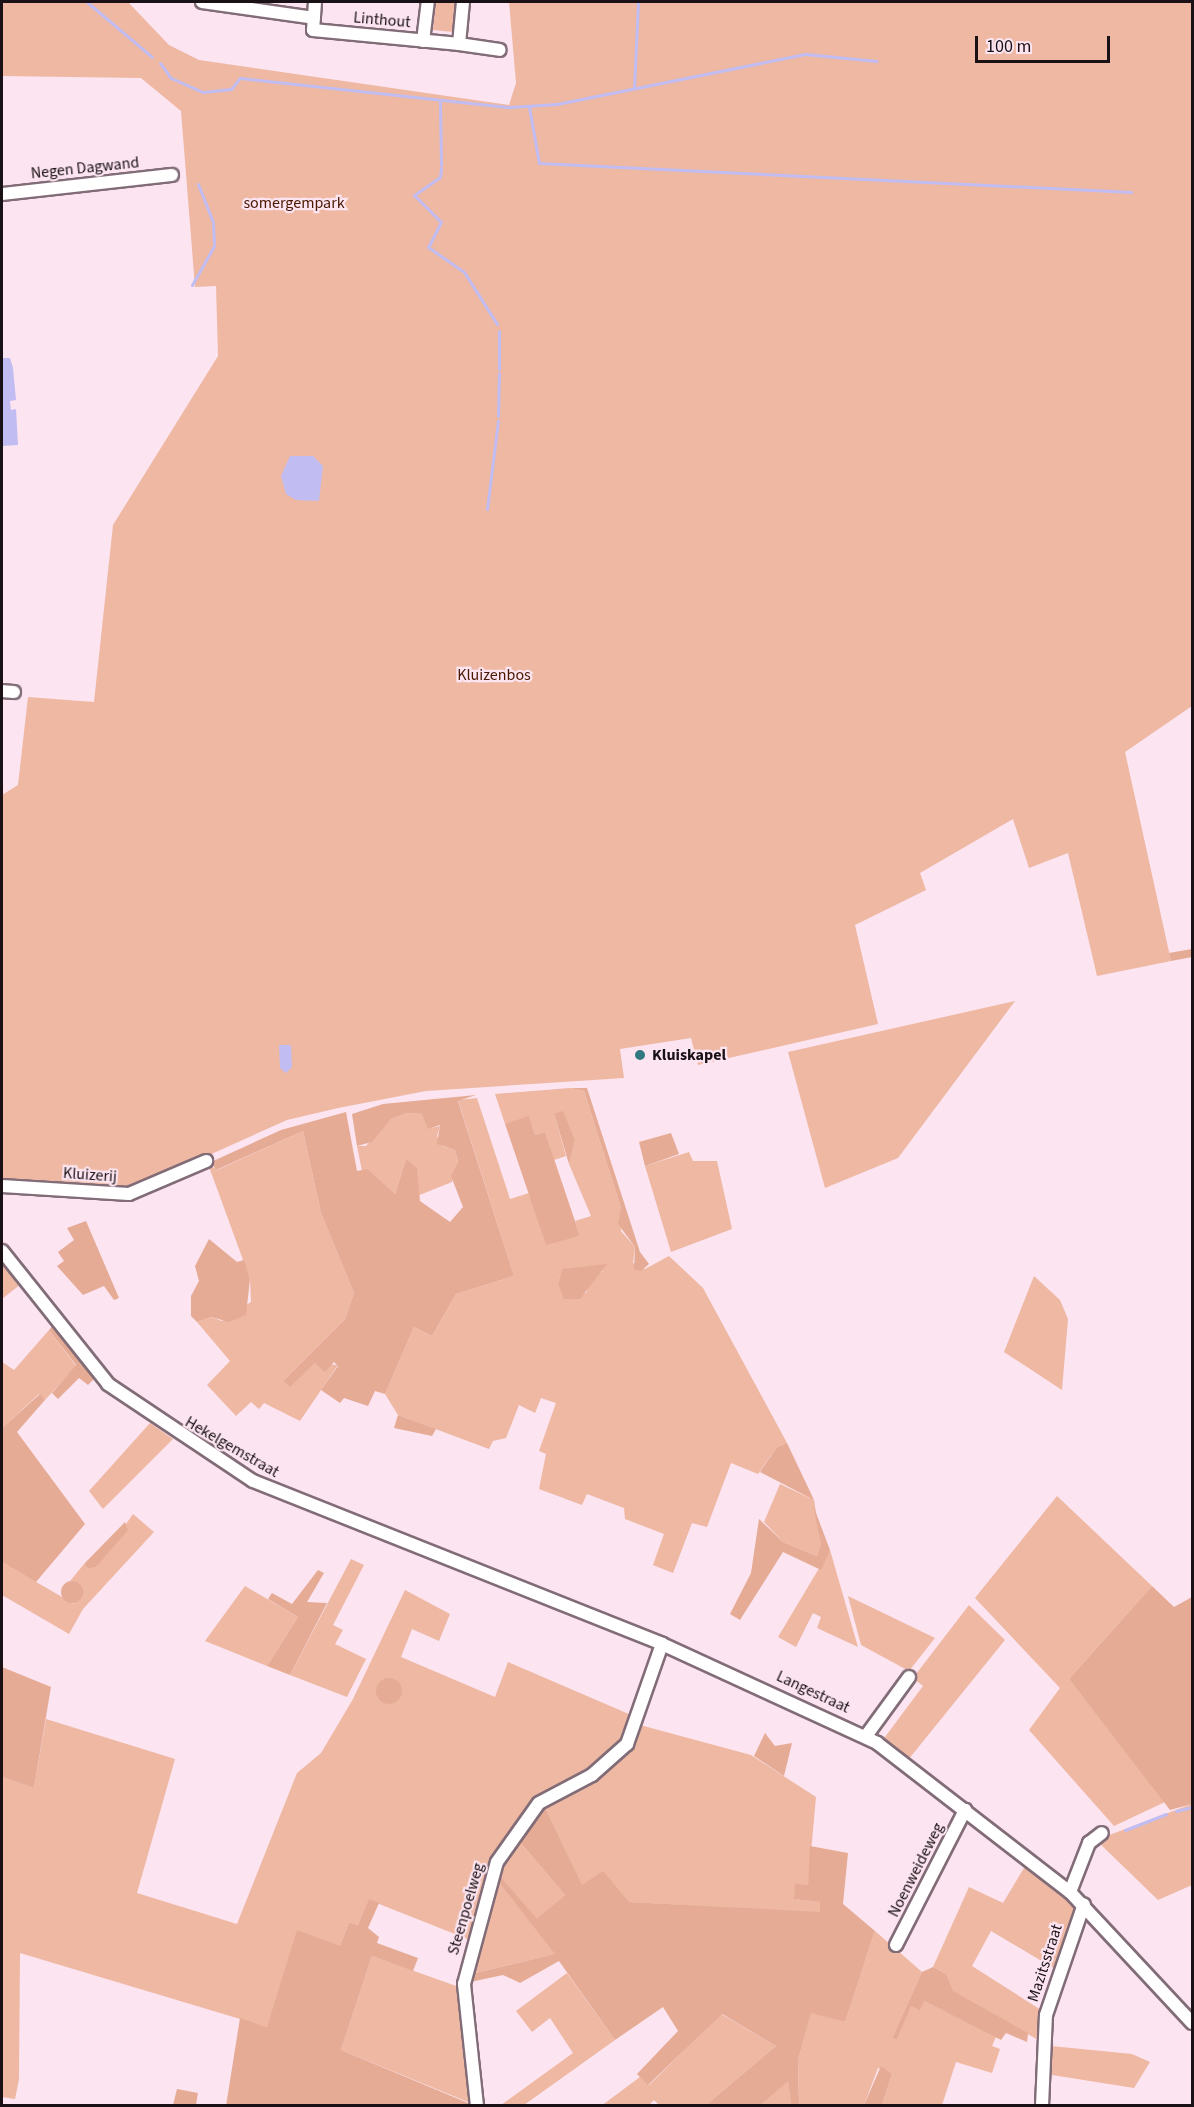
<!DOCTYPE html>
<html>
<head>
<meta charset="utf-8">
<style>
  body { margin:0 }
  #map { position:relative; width:1194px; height:2107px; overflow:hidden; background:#fce4f0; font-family:"Source Sans 3",sans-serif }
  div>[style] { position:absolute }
  .green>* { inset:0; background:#eeb8a3 }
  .forest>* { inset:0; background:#e5ab95 }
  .round { border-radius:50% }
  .water>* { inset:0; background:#c1bcf1 }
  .stream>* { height:3px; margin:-1.5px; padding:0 1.5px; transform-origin:1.5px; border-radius:1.5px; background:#c1bcf1 }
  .roads { filter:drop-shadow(2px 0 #816c77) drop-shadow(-2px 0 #816c77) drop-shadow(0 2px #816c77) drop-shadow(0 -2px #816c77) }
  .minor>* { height:12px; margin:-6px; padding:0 6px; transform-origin:6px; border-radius:6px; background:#fff }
  .dots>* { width:16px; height:16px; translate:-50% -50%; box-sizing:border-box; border:3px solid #fce4f0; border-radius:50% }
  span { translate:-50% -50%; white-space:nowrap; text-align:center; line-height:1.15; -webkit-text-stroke:4.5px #fce4f0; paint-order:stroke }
  .street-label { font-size:16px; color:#191115 }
  .park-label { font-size:16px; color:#4a1701 }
  .poi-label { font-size:16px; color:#191115; font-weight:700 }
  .left { translate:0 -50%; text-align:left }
  .frame { position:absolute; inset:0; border:3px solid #191115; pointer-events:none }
  .scale { position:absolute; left:975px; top:36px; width:135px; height:27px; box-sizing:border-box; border:3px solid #191115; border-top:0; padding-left:8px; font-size:18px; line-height:21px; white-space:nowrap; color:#191115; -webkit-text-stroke:4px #fce4f0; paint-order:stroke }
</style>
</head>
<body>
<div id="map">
  <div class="green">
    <div style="clip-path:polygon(2px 2px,128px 2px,169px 45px,199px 60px,509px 105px,516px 83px,509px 2px,1192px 2px,1192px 706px,1125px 752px,1171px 961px,1097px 976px,1068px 853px,1029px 868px,1013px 819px,920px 873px,926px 890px,855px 925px,878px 1024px,698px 1065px,691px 1038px,620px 1049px,624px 1078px,426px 1091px,338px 1108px,287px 1120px,131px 1190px,2px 1183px,2px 795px,18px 785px,28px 697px,94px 702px,113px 525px,218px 356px,216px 286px,195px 287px,181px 111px,141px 78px,2px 76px)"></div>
    <div style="clip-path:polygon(436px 2px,456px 2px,453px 32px,433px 30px)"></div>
    <div style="clip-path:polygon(1015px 1001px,898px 1158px,825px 1188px,788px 1052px)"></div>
    <div style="clip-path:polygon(evenodd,570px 1088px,584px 1091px,621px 1208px,621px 1231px,635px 1247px,633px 1263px,645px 1269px,669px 1256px,703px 1288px,787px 1443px,777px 1447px,758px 1474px,731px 1463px,707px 1527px,692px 1523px,673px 1573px,653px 1565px,664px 1534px,625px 1519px,624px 1508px,587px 1494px,582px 1505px,539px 1489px,546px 1454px,539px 1451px,556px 1403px,541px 1398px,535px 1413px,519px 1405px,506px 1438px,493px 1441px,489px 1449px,398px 1415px,385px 1394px,414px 1327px,432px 1336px,456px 1294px,514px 1276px,458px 1100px,477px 1098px,510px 1199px,529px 1193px,546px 1244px,580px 1236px,575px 1221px,591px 1216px,569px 1164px,575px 1141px,554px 1114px,566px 1156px,554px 1160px,545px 1132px,535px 1135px,529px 1117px,505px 1124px,495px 1094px,570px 1088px,562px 1269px,604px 1271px,594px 1273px,586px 1293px,558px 1283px,562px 1269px)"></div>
    <div style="clip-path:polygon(407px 1113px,423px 1114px,431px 1128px,440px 1126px,437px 1136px,442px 1146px,455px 1150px,458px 1163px,452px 1182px,417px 1196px,406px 1159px,395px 1194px,362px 1171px,357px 1146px,366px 1146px,391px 1119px)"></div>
    <div style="clip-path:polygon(303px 1131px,321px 1213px,354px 1293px,345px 1319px,283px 1381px,290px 1386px,315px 1363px,338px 1365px,300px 1421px,264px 1403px,259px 1409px,251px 1402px,236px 1416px,207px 1385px,230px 1361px,197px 1322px,211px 1317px,222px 1321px,251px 1302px,250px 1279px,208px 1164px,217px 1170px)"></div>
    <div style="clip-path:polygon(689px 1152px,693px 1161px,717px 1161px,732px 1229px,671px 1252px,645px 1166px)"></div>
    <div style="clip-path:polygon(2px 1257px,21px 1284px,2px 1299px)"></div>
    <div style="clip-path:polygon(1034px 1276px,1060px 1300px,1068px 1319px,1062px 1390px,1004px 1352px)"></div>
    <div style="clip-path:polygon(49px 1330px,76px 1366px,45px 1400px,39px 1394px,2px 1428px,2px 1362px,14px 1370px)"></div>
    <div style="clip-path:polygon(150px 1423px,173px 1439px,103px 1509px,89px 1491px)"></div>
    <div style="clip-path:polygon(780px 1484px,814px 1500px,821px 1544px,817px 1556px,783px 1542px,764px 1522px)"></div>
    <div style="clip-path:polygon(1057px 1496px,1152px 1586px,1069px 1679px,1165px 1802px,1114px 1826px,1029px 1730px,1060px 1688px,975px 1598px)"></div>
    <div style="clip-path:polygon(133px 1514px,154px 1532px,83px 1609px,69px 1634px,2px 1595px,2px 1562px,74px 1604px,70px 1583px,66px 1586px,84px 1564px,88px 1569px,96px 1567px)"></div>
    <div style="clip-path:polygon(830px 1550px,858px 1647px,817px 1628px,821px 1617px,813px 1613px,796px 1647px,778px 1637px)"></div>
    <div style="clip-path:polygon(351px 1559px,364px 1565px,333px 1625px,343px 1630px,335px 1644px,366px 1659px,347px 1697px,290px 1675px)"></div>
    <div style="clip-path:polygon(245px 1586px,298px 1617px,267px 1666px,205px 1641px)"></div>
    <div style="clip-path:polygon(405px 1590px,450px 1614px,439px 1641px,412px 1629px,401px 1657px,495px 1697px,508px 1662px,638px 1718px,629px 1735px,589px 1772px,548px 1793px,491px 1868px,470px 1940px,369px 1900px,358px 1925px,349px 1922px,340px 1946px,267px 2027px,20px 1953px,19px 2079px,15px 2099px,2px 2097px,2px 1777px,34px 1788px,46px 1719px,175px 1759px,137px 1893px,237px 1924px,297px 1773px,321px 1753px,353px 1699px)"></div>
    <div style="clip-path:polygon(848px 1596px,935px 1638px,909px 1671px,861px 1645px)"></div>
    <div style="clip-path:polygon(969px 1605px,1005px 1640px,908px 1760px,882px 1741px,923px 1686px,913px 1678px)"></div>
    <div style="clip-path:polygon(640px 1725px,751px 1755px,816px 1797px,808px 1885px,795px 1899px,821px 1902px,820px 1913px,629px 1902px,582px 1886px,543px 1803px,635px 1736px)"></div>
    <div style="clip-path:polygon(1192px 1804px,1192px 1885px,1158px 1900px,1096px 1840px)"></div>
    <div style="clip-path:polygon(514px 1835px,565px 1895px,537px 1920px,496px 1871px)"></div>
    <div style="clip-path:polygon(1027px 1863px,1076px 1905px,1055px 1969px,991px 1931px,972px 1966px,1041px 2010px,1040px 2041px,952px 1991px,946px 1974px,933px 1967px,969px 1887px,1003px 1903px)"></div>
    <div style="clip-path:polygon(493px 1875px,556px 1954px,467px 1975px)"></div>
    <div style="clip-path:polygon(875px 1931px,922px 1972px,892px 2038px,897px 2040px,911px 2005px,924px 2001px,996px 2037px,992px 2046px,1000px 2049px,992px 2073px,956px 2062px,942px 2105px,882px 2105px,892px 2074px,878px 2068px,864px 2105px,799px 2105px,798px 2060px,811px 2012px,845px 2022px)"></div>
    <div style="clip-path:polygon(372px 1956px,459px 1987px,473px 2104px,341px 2050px)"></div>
    <div style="clip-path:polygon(567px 1973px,615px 2040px,524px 2105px,501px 2105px,573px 2053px,550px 2018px,532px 2032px,516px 2011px)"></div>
    <div style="clip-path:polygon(721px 2014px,776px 2046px,706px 2105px,659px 2105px,654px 2100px,649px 2105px,601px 2106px,640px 2077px,649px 2085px)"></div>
    <div style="clip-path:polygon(1051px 2046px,1132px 2054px,1150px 2062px,1134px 2088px,1052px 2075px)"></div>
    <div style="clip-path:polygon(788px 2080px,791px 2105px,761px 2105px)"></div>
  </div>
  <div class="forest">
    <div style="clip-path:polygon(1192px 949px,1192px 957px,1171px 961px,1169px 953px)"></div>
    <div style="clip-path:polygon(570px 1088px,587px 1088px,640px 1252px,649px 1264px,641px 1271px,634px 1269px,635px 1247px,618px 1224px,621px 1208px,584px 1091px)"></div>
    <div style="clip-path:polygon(476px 1095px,458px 1101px,514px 1276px,456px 1294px,432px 1336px,414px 1327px,385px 1394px,375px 1391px,368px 1406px,344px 1398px,340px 1403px,321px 1390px,338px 1366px,334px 1362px,325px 1372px,315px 1363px,290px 1387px,283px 1381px,345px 1319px,354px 1293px,321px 1213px,303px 1131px,216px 1170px,211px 1162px,281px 1130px,346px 1112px,357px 1171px,367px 1169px,395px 1194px,406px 1159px,417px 1168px,420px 1201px,450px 1222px,463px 1207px,451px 1176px,458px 1162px,455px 1150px,437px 1144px,440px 1125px,428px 1129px,422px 1114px,407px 1113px,391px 1119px,372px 1142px,357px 1146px,352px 1114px,383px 1104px)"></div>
    <div style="clip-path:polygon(563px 1111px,575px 1141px,569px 1164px,554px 1114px)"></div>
    <div style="clip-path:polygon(529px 1116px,535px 1135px,545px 1132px,580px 1236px,546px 1245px,505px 1124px)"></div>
    <div style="clip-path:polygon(671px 1133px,679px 1154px,645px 1166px,639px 1142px)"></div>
    <div style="clip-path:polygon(86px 1221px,119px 1298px,114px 1300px,104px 1286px,83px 1295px,57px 1266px,64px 1261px,58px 1252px,74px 1240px,67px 1228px)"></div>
    <div style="clip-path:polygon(209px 1239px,237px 1262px,244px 1260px,250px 1279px,246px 1315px,229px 1322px,211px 1317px,197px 1322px,191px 1316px,191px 1296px,199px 1281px,195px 1266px)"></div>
    <div style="clip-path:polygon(607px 1264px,580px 1299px,564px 1299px,558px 1283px,562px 1269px)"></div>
    <div style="clip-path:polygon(53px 1325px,96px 1377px,88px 1385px,79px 1378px,58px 1399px,52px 1393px,76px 1365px,49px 1330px)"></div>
    <div style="clip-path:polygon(40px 1394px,45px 1400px,17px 1432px,85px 1524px,36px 1582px,2px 1562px,2px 1428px)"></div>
    <div style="clip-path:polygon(398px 1415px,436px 1429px,432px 1436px,394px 1428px)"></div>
    <div style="clip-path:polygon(787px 1443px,814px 1500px,760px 1472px,777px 1447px)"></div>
    <div style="clip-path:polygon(813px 1505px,830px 1550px,821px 1570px,783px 1552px,740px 1620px,730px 1614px,751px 1573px,759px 1519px,783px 1542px,817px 1556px,821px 1544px)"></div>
    <div style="clip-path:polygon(125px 1522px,128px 1530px,96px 1567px,88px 1569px,84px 1564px)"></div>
    <div style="clip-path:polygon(318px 1570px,324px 1573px,307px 1602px,327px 1603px,290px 1675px,267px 1666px,298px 1617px,268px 1599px,272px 1593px,292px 1604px)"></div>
    <div class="round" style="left:61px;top:1581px;width:22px;height:22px"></div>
    <div style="clip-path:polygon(1152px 1586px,1174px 1607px,1192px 1597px,1192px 1804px,1170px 1810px,1069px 1679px)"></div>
    <div style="clip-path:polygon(2px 1667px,51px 1687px,34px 1788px,2px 1777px)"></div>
    <div class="round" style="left:376px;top:1678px;width:26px;height:26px"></div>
    <div style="clip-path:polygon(765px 1733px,775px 1746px,792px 1743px,784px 1776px,754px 1756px)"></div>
    <div style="clip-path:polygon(543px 1803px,582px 1885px,603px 1871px,629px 1902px,820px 1912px,820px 1902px,794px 1899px,795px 1884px,808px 1885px,810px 1846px,848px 1853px,843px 1904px,875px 1931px,845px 2022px,811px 2013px,798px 2060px,799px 2105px,791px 2105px,788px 2081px,761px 2105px,706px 2105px,776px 2046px,722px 2014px,648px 2085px,637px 2074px,678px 2031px,663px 2007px,615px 2040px,559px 1961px,520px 1983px,503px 1975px,466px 1983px,467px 1975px,555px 1954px,493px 1875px,496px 1871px,537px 1919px,565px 1895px,514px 1835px)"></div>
    <div style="clip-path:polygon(369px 1899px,379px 1903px,368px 1928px,379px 1937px,377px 1943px,418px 1958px,413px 1971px,372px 1956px,341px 2050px,473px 2105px,226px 2106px,240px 2018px,267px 2027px,297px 1930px,340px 1946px,349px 1922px,358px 1925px)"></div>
    <div style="clip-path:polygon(933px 1967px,946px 1974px,953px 1991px,1028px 2033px,1027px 2042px,1006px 2033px,1001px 2040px,924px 2001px,920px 2010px,911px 2006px,897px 2040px,892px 2038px,922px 1972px)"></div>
    <div style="clip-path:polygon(881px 2066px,892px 2074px,882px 2105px,864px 2105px)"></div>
    <div style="clip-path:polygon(177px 2089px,198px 2093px,196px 2105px,173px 2105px)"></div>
  </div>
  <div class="water">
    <div style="clip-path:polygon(2px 358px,10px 358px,13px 368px,16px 400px,10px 401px,11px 410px,16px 409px,18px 445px,2px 446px)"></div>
    <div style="clip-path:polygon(290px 456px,313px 456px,323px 466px,319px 501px,296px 500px,286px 494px,281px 476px)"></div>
    <div style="clip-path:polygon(279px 1045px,291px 1045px,292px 1067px,286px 1073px,280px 1068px)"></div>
  </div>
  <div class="stream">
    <div style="left:87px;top:2px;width:85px;rotate:40.2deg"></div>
    <div style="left:160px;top:63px;width:19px;rotate:54deg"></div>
    <div style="left:171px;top:78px;width:35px;rotate:24deg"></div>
    <div style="left:203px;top:92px;width:28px;rotate:-6deg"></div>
    <div style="left:231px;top:89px;width:14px;rotate:-51deg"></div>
    <div style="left:240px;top:78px;width:271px;rotate:6.2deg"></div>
    <div style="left:634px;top:88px;width:86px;rotate:-87.3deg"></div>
    <div style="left:440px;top:102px;width:63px;rotate:89.1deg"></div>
    <div style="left:510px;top:107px;width:47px;rotate:-3.7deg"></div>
    <div style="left:557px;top:104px;width:253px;rotate:-11.4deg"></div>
    <div style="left:805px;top:54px;width:72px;rotate:5.6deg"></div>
    <div style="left:529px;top:107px;width:57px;rotate:79.9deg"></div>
    <div style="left:539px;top:163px;width:593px;rotate:2.8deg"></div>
    <div style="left:441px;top:168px;width:9px;rotate:96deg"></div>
    <div style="left:440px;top:177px;width:32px;rotate:145deg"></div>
    <div style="left:414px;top:195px;width:38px;rotate:45deg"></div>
    <div style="left:441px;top:222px;width:28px;rotate:117deg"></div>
    <div style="left:428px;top:247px;width:44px;rotate:34.8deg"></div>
    <div style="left:464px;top:272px;width:62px;rotate:57.6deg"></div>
    <div style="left:198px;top:184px;width:41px;rotate:68.5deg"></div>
    <div style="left:213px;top:224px;width:19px;rotate:87deg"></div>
    <div style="left:192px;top:285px;width:45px;rotate:-60.6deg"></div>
    <div style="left:499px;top:369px;width:38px;rotate:-90deg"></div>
    <div style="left:498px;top:416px;width:43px;rotate:-88.7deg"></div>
    <div style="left:487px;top:509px;width:89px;rotate:-82.9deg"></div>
    <div style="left:1176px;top:1811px;width:16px;rotate:-14deg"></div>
    <div style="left:1125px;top:1830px;width:44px;rotate:-21.3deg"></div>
  </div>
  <div class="roads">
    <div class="minor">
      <div style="left:202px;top:2px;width:113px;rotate:8.1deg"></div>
      <div style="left:315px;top:2px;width:28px;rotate:94deg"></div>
      <div style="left:313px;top:30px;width:147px;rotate:5.5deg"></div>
      <div style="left:459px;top:44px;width:42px;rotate:-84.6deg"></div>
      <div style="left:423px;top:41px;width:39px;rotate:-83deg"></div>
      <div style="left:459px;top:44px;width:41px;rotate:8.3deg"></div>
      <div style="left:2px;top:194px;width:171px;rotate:-6.4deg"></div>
      <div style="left:2px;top:691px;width:12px;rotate:5deg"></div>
      <div style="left:2px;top:1186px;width:127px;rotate:3.6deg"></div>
      <div style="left:129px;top:1194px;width:84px;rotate:-23.2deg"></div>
      <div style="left:2px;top:1251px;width:170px;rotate:51.4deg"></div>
      <div style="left:108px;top:1384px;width:174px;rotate:33.8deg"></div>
      <div style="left:253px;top:1481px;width:440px;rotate:21.7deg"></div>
      <div style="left:662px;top:1644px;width:237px;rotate:24.7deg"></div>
      <div style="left:877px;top:1743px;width:244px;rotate:37.7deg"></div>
      <div style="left:1070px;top:1892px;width:179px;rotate:47deg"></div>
      <div style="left:866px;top:1736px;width:73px;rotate:-53.9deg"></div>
      <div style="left:1070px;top:1892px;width:53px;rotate:-68.8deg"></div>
      <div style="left:1089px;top:1843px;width:16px;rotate:-38deg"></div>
      <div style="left:896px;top:1945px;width:152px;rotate:-62.9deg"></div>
      <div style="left:477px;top:2106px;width:123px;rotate:-96.1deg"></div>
      <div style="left:464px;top:1984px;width:126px;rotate:-74.9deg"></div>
      <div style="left:497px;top:1862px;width:72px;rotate:-54.6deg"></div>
      <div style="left:539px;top:1803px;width:60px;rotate:-27.8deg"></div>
      <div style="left:592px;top:1775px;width:47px;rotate:-41.5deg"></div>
      <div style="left:627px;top:1744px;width:106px;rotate:-70.7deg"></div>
      <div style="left:1042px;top:2106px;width:91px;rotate:-87.5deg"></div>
      <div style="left:1046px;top:2015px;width:117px;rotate:-71.1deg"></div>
    </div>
  </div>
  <div class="dots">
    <div style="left:640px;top:1055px;background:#327a82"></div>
  </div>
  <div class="street-label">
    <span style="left:382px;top:20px;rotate:5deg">Linthout</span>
    <span style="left:85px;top:168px;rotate:-6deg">Negen Dagwand</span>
    <span style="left:90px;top:1175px;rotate:4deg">Kluizerij</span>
    <span style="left:232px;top:1447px;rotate:30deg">Hekelgemstraat</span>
    <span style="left:813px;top:1692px;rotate:25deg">Langestraat</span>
    <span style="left:916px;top:1870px;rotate:-63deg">Noenweideweg</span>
    <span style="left:466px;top:1909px;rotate:-74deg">Steenpoelweg</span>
    <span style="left:1045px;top:1963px;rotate:-72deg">Mazitsstraat</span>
  </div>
  <div class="park-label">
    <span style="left:294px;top:203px">somergempark</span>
    <span style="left:494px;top:675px">Kluizenbos</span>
  </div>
  <div class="poi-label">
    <span class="left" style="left:652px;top:1055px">Kluiskapel</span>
  </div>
  <div class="frame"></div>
  <div class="scale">100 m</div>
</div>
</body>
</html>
